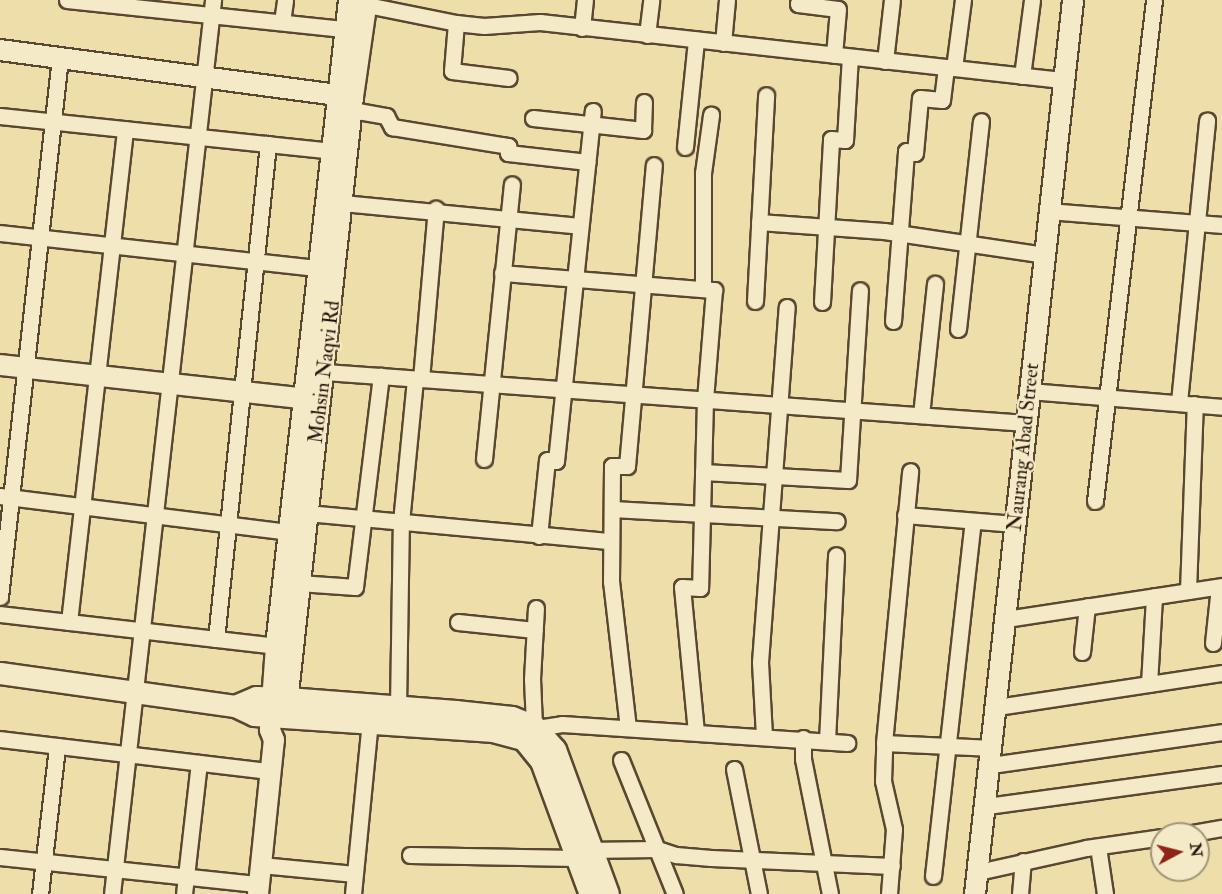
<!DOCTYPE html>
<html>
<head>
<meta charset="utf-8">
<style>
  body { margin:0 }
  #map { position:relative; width:1222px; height:894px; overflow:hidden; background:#eedeaa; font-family:"IM FELL Double Pica",serif }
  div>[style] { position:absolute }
  .roads { filter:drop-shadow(2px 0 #5a4731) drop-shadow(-2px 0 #5a4731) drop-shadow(0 2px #5a4731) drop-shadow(0 -2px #5a4731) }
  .minor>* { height:15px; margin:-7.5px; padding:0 7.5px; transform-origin:7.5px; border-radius:7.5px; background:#f4eac8 }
  .tertiary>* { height:20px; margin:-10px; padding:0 10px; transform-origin:10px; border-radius:10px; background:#f4eac8 }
  .secondary>* { height:21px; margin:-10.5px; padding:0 10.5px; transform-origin:10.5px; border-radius:10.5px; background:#f4eac8 }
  span { translate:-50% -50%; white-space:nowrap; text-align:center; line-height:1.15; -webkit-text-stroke:4.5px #f4eac8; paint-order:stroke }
  .street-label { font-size:20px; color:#281509 }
  .north { position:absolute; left:1150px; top:822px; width:60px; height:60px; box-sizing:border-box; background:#f4eac8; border:2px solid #a2957c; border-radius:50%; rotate:83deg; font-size:16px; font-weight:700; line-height:24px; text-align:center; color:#281509 }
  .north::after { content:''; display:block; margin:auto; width:21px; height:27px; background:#8f2418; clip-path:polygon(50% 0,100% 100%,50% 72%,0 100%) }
</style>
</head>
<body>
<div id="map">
  <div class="roads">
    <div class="minor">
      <div style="left:67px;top:0;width:280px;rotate:6deg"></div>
      <div style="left:799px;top:0;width:4px;rotate:104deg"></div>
      <div style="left:798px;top:4px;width:40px;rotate:7.1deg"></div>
      <div style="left:838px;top:9px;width:46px;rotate:95deg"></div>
      <div style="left:367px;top:5px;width:91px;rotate:11.4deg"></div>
      <div style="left:456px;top:23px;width:28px;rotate:6deg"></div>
      <div style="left:484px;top:26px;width:56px;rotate:-4.1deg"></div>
      <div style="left:540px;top:22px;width:525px;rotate:6.34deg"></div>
      <div style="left:282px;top:22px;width:22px;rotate:-82deg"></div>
      <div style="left:456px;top:23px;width:48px;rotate:94.8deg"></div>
      <div style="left:452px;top:71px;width:57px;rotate:7deg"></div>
      <div style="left:582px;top:28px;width:28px;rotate:-84deg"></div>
      <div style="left:647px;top:35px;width:35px;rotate:-83deg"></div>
      <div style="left:723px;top:43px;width:43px;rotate:-84.7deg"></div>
      <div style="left:885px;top:61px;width:61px;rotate:-83.5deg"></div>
      <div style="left:954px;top:68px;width:69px;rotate:-82.5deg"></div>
      <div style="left:1022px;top:76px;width:77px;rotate:-82.5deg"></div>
      <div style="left:352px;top:110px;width:35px;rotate:10deg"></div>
      <div style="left:386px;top:116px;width:13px;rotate:61deg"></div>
      <div style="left:392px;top:127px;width:118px;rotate:9.3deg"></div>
      <div style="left:508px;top:146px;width:7px;rotate:90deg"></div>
      <div style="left:508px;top:153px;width:80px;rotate:6.5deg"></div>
      <div style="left:0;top:116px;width:334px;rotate:6deg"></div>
      <div style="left:533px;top:118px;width:111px;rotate:6.2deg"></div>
      <div style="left:643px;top:130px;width:28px;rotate:-88deg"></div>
      <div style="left:685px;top:147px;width:108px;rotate:-84.1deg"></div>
      <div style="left:342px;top:203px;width:239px;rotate:5.5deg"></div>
      <div style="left:1048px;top:211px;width:175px;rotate:4.6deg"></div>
      <div style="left:759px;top:222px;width:125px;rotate:4.1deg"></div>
      <div style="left:884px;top:231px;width:162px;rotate:8.5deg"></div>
      <div style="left:0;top:233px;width:320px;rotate:6.3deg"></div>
      <div style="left:502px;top:273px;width:213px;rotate:4.6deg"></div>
      <div style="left:714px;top:290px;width:110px;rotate:94.7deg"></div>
      <div style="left:705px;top:400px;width:188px;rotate:91.5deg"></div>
      <div style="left:700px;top:588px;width:18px;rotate:-177deg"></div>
      <div style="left:682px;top:587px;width:146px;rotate:84.5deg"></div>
      <div style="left:703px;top:288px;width:115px;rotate:-90deg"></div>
      <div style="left:703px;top:173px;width:59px;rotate:-82.1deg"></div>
      <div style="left:755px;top:301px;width:206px;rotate:-86.9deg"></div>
      <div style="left:822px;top:302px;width:163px;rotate:-86.8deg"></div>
      <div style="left:831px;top:139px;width:14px;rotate:4deg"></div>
      <div style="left:845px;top:140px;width:83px;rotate:-86.6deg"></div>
      <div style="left:893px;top:321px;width:170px;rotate:-85.6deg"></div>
      <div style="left:906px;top:151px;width:9px;rotate:13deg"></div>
      <div style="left:915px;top:153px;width:55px;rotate:-84.8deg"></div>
      <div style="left:920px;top:98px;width:22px;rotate:5deg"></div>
      <div style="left:942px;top:100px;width:33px;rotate:-83deg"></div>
      <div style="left:958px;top:329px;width:209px;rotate:-83.7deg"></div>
      <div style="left:325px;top:372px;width:703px;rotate:4.16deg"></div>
      <div style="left:421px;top:379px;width:171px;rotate:-85deg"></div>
      <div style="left:1029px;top:391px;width:194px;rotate:4.7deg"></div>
      <div style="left:1179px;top:402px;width:283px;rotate:-84.3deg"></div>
      <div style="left:921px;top:415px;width:132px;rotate:-83.9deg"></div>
      <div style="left:484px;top:459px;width:276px;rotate:-84.2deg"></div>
      <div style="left:703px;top:472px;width:145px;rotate:3.2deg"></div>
      <div style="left:848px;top:480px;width:190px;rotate:-86.4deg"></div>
      <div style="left:0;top:496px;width:290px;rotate:7.1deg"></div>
      <div style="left:1095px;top:501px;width:504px;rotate:-83.28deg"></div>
      <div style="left:612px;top:509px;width:225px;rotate:3.1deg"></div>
      <div style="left:307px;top:513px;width:305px;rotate:5.3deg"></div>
      <div style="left:905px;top:515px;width:110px;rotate:4.7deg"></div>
      <div style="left:539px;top:536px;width:76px;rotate:-84deg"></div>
      <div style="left:547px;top:460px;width:9px;rotate:6deg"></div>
      <div style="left:556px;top:461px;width:352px;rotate:-84deg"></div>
      <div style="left:299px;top:583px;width:56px;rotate:4.1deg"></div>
      <div style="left:355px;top:587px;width:213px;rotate:-83deg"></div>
      <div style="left:1188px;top:591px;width:187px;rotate:-87.9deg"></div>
      <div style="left:0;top:597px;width:542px;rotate:-83.65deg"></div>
      <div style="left:0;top:614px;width:278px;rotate:6.6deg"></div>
      <div style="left:1006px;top:619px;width:219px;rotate:-8.7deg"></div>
      <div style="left:69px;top:622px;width:496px;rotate:-83.5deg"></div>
      <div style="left:458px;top:622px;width:77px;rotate:5.9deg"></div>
      <div style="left:216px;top:639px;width:498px;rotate:-84deg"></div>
      <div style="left:1213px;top:643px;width:56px;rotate:-83.9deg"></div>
      <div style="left:1082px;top:652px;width:46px;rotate:-83.8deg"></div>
      <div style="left:1149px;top:684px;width:88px;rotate:-86.7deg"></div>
      <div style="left:398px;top:707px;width:185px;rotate:-89.1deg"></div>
      <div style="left:401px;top:522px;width:144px;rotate:-84.4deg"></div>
      <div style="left:997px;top:707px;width:228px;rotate:-8.6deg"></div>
      <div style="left:534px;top:726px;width:47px;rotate:-92.4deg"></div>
      <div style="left:532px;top:679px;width:71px;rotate:-86.8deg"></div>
      <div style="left:537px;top:728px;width:25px;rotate:-9deg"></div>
      <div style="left:562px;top:724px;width:286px;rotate:3.8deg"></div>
      <div style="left:628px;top:728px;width:147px;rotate:-96.6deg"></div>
      <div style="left:611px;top:582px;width:116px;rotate:-89.5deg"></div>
      <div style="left:612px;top:466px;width:15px"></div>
      <div style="left:627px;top:466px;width:302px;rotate:-84.9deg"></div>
      <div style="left:764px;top:736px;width:74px;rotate:-93.1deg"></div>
      <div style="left:760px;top:662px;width:356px;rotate:-85.7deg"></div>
      <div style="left:803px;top:738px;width:21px;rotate:90deg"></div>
      <div style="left:803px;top:759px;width:138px;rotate:78.7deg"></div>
      <div style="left:0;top:739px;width:272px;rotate:6.8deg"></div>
      <div style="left:827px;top:741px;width:186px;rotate:-87.2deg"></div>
      <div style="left:884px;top:743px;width:109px;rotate:2.6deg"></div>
      <div style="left:621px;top:760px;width:144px;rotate:68.1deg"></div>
      <div style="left:991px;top:765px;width:233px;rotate:-8.1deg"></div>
      <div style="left:734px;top:769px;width:127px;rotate:78.7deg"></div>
      <div style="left:987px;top:806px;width:237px;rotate:-7.8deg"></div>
      <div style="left:1187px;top:834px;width:36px;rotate:-10deg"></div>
      <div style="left:1098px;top:847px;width:48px;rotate:81.5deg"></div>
      <div style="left:585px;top:850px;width:72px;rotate:-0.8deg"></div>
      <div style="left:657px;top:849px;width:20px;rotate:18deg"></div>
      <div style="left:676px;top:855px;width:35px;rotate:5deg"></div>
      <div style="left:711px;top:858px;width:181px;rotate:2.5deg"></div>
      <div style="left:410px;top:855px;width:166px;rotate:1deg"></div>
      <div style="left:0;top:857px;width:260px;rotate:6deg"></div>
      <div style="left:261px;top:865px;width:94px;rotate:5.5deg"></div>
      <div style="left:978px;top:872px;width:111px;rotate:-12.5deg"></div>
      <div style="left:1086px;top:848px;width:77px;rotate:-8.2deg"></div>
      <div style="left:933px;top:876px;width:357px;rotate:-83.6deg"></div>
      <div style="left:40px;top:894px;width:149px;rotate:-83.4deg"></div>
      <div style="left:112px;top:894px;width:900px;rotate:-83.55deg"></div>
      <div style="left:184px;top:894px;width:132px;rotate:-83.5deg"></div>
      <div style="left:353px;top:894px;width:173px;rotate:-84.4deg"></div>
      <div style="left:889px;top:894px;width:65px;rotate:-85.6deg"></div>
      <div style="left:894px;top:829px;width:49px;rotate:-102.9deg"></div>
      <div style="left:883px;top:781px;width:38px;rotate:-88deg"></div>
      <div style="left:884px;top:743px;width:273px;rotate:-84.5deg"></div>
      <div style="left:1020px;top:894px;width:33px;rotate:-85deg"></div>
    </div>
    <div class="tertiary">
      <div style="left:0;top:50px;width:353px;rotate:7.6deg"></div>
      <div style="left:0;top:365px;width:317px;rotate:6.3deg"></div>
      <div style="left:286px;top:712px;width:619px;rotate:-83.78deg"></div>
      <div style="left:353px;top:97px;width:98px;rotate:-81.8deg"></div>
      <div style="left:258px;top:894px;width:155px;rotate:-84.1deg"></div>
      <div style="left:274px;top:740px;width:11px;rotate:-112deg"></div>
      <div style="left:270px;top:730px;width:84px;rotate:-85.9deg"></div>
      <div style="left:276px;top:646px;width:650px;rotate:-83.55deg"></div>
      <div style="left:975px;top:894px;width:899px;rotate:-83.74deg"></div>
    </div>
    <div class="secondary">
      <div style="left:0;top:673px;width:237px;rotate:8deg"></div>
      <div style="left:235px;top:706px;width:21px;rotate:25deg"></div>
      <div style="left:254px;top:715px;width:240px;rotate:3.8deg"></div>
      <div style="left:493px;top:731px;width:31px;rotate:15deg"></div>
      <div style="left:523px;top:739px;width:28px;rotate:51deg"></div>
      <div style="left:541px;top:761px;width:142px;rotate:69.8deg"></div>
      <div style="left:235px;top:706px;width:23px;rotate:-23deg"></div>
      <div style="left:256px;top:697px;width:31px;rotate:2deg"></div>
      <div style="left:287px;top:698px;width:169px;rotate:4.4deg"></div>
      <div style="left:455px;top:711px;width:57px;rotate:6deg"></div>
      <div style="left:512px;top:717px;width:24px;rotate:22deg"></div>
      <div style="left:534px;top:726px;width:31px;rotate:48deg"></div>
      <div style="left:555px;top:749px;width:154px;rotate:69.9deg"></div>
    </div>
  </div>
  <div class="street-label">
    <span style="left:324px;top:372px;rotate:-83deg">Mohsin Naqvi Rd</span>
    <span style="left:1023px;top:447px;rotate:-84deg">Naurang Abad Street</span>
  </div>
  <div class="north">N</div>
</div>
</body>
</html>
